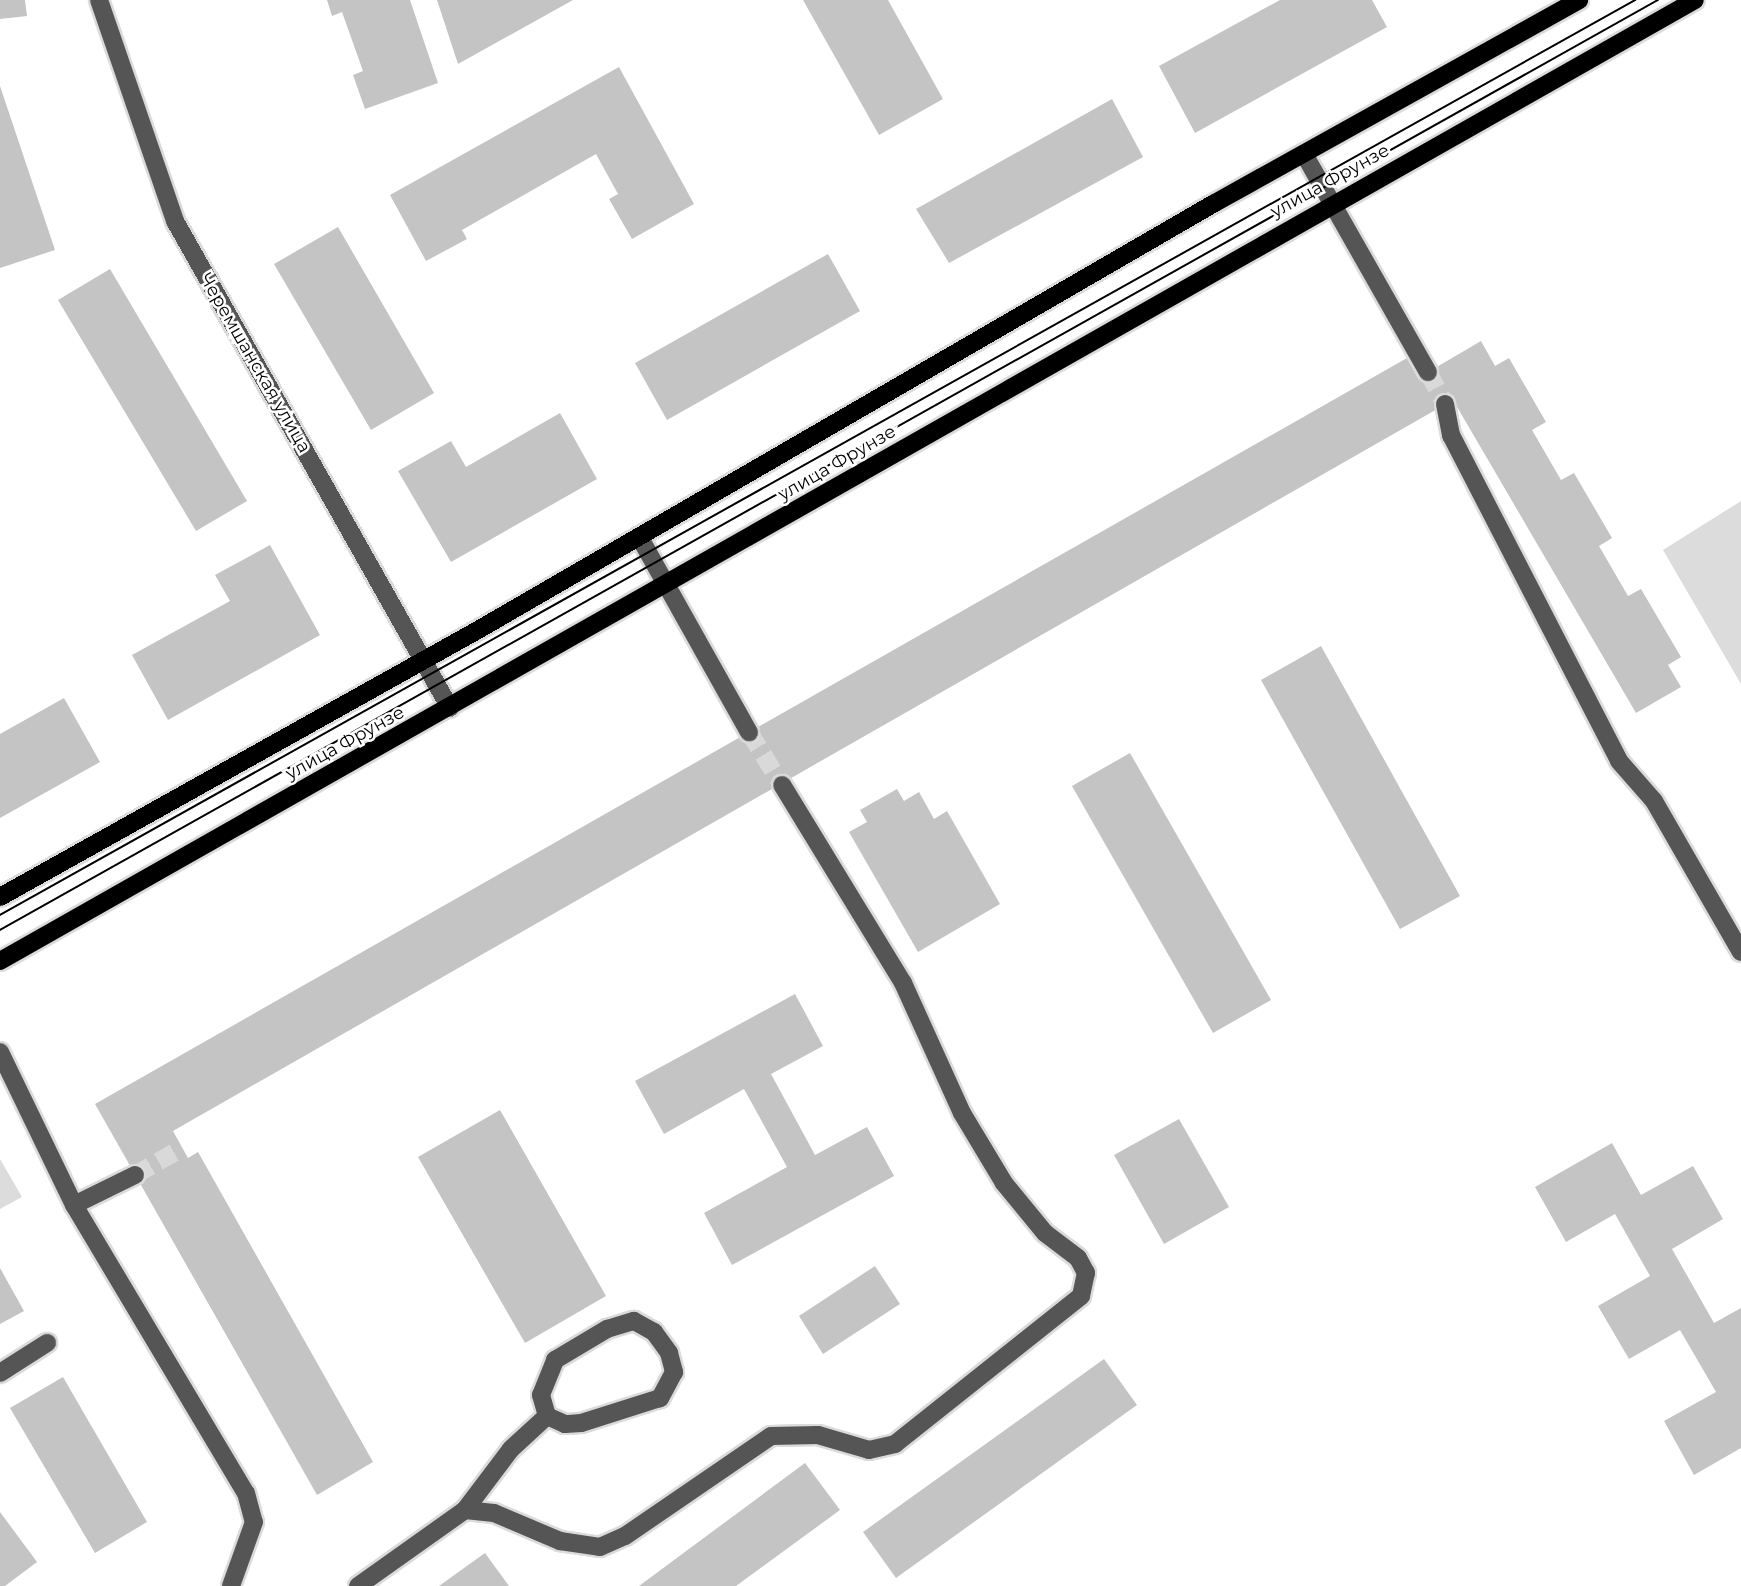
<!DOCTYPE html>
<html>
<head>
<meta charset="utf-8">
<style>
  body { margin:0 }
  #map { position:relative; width:1741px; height:1586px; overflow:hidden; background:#fff; font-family:Montserrat,sans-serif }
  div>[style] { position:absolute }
  .green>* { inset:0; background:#dcdcdc }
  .building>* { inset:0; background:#c4c4c4 }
  .minor-tunnel>* { height:18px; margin-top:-9px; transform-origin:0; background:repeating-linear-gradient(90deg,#d9d9d9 0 18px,transparent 0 27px) }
  .roads { filter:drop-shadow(2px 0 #dbdbdb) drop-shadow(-2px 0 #dbdbdb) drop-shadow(0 2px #dbdbdb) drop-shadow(0 -2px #dbdbdb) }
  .minor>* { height:18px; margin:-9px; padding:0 9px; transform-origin:9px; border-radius:9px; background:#555 }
  .major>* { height:18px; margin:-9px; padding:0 9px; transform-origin:9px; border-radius:9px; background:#000 }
  .tram>* { height:2px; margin:-1px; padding:0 1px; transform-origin:1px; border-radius:1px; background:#000 }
  span { translate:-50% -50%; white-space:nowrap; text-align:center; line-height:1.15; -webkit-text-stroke:5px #fff; paint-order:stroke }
  .street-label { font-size:18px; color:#000 }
</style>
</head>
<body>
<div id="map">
  <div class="green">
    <div style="clip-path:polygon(1741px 501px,1741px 684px,1663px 550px)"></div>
    <div style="clip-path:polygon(0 1159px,22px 1197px,0 1209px)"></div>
  </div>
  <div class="building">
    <div style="clip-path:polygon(0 0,25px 0,27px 16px,0 19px)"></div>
    <div style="clip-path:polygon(327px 0,410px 0,438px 83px,365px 109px,353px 75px,363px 71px,342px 12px,332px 16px)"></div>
    <div style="clip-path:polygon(437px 0,573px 0,458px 64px)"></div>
    <div style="clip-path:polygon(803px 0,888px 0,943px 99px,879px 135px)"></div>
    <div style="clip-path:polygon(1280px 0,1372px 0,1387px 27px,1195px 133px,1159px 66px)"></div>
    <div style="clip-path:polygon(619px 67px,694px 204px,632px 239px,609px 199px,618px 194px,596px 154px,462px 230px,467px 239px,426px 261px,390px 195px)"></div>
    <div style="clip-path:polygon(0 86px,55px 250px,0 268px)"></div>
    <div style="clip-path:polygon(1112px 99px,1143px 157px,949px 263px,916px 209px)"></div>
    <div style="clip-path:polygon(338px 227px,434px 393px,371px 430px,274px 264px)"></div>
    <div style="clip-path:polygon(828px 254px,860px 311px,667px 420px,635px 363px)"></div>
    <div style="clip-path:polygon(110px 269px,247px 501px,196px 531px,58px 300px)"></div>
    <div style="clip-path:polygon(1481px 341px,1495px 366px,1509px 358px,1546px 422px,1532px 430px,1561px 480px,1574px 473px,1612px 538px,1599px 546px,1628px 596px,1641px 589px,1681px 657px,1668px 665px,1681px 687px,1636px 713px,1453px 400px,173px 1131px,188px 1158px,198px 1152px,373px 1462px,317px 1495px,95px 1104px,1407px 358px,1418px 378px)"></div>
    <div style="clip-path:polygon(560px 413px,597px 479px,451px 562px,398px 471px,451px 441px,466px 467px)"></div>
    <div style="clip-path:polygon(270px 545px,320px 635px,168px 720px,132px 655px,230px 601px,215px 575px)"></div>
    <div style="clip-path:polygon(1321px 646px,1460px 896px,1400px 929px,1261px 680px)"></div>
    <div style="clip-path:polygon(64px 698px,100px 762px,0 818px,0 734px)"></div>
    <div style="clip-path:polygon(1130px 753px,1271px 1000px,1213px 1033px,1072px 786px)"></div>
    <div style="clip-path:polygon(897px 789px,904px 801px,919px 792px,934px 819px,947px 811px,1000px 904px,918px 952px,849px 832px,867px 822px,860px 810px)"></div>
    <div style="clip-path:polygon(795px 994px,823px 1046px,771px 1074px,815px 1155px,867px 1127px,894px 1176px,732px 1265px,704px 1213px,787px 1167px,744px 1089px,664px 1134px,635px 1081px)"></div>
    <div style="clip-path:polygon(500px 1110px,606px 1296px,525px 1343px,418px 1157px)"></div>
    <div style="clip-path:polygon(1179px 1119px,1229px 1207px,1164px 1244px,1114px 1155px)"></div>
    <div style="clip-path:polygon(1612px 1143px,1641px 1195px,1693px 1166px,1723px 1219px,1672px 1249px,1714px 1323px,1741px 1308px,1741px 1448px,1694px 1475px,1664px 1421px,1716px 1392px,1680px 1330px,1629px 1359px,1598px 1306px,1650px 1276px,1615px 1214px,1566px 1242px,1535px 1187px)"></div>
    <div style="clip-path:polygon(875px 1266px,900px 1304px,823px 1354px,799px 1316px)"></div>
    <div style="clip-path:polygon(0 1268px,24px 1311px,0 1324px)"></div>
    <div style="clip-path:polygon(1104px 1359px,1137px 1405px,896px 1578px,863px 1532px)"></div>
    <div style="clip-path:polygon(63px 1377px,147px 1522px,95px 1553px,10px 1408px)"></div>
    <div style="clip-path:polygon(805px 1463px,840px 1510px,736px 1586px,639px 1586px)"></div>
    <div style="clip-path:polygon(0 1512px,37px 1562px,5px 1586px,0 1586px)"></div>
    <div style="clip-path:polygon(485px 1553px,509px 1586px,439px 1586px)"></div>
  </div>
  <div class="minor-tunnel">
    <div style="left:1428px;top:372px;width:36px;rotate:62deg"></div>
    <div style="left:749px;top:732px;width:62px;rotate:58.1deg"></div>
    <div style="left:135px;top:1175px;width:54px;rotate:-29.9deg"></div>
  </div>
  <div class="roads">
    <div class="minor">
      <div style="left:99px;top:0;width:234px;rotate:71deg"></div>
      <div style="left:175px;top:221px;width:559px;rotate:60.55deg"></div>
      <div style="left:1304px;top:154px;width:251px;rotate:60.4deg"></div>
      <div style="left:1445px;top:404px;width:32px;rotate:79deg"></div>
      <div style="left:1451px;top:435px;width:367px;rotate:62.7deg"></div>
      <div style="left:1619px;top:761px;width:53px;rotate:48.8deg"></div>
      <div style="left:1654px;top:801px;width:174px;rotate:60.1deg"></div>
      <div style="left:640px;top:538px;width:223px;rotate:60.7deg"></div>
      <div style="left:0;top:1052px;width:170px;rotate:64.2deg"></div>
      <div style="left:74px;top:1205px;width:335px;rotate:59.2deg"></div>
      <div style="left:246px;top:1493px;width:30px;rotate:75deg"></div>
      <div style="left:254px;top:1522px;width:68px;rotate:109.8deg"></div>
      <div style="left:74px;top:1205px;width:68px;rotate:-26.2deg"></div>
      <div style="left:0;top:1373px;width:56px;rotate:-32.6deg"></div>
      <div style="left:465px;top:1510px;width:76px;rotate:-53deg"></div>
      <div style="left:511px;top:1449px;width:49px;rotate:-42.5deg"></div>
      <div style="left:547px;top:1416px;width:22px;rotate:-106deg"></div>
      <div style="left:541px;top:1395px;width:38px;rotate:-68deg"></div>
      <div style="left:555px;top:1360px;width:61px;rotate:-30.8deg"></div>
      <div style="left:607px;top:1329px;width:28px;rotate:-17deg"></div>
      <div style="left:634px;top:1321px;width:23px;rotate:29deg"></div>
      <div style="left:654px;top:1332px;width:26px;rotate:54deg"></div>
      <div style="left:669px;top:1353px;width:20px;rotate:75deg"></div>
      <div style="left:674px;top:1372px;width:30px;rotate:118deg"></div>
      <div style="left:660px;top:1398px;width:83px;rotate:162.4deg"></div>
      <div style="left:581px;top:1423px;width:16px;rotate:176deg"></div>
      <div style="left:565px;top:1424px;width:20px;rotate:-156deg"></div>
      <div style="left:358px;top:1586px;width:131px;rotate:-35.4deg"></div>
      <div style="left:465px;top:1510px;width:29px;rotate:6deg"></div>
      <div style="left:494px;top:1513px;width:72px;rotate:23deg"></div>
      <div style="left:560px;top:1541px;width:40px;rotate:8.5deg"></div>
      <div style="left:600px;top:1547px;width:27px;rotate:-24deg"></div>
      <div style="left:625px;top:1536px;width:177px;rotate:-34.4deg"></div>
      <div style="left:771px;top:1436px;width:47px;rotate:-1.2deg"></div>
      <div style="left:818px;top:1435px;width:53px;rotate:16.4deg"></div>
      <div style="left:869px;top:1450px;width:27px;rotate:-13deg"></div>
      <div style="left:895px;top:1444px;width:238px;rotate:-38.5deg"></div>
      <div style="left:1081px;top:1296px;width:24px;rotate:-78deg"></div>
      <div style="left:1086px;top:1273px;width:17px;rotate:-118deg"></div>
      <div style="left:1078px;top:1258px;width:41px;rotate:-142.9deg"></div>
      <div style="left:1045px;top:1233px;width:65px;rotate:-129.4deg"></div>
      <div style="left:1004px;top:1183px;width:82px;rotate:-121deg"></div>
      <div style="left:962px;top:1113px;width:143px;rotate:-114.4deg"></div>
      <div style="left:903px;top:983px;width:232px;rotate:-121.4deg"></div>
    </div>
    <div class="major">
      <div style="left:0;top:897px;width:548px;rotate:-29.19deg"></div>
      <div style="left:478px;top:630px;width:850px;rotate:-30.1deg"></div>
      <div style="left:1213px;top:204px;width:419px;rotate:-29.1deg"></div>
      <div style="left:0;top:961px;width:1948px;rotate:-29.55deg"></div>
    </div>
  </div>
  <div class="tram">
    <div style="left:0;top:915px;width:1874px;rotate:-29.23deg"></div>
    <div style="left:0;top:930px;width:1901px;rotate:-29.29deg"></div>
  </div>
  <div class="street-label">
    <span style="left:1330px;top:181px;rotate:-29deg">улица Фрунзе</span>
    <span style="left:255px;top:363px;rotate:60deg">Черемшанская улица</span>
    <span style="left:837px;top:463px;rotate:-30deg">улица Фрунзе</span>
    <span style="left:345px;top:743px;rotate:-29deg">улица Фрунзе</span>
  </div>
</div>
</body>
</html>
